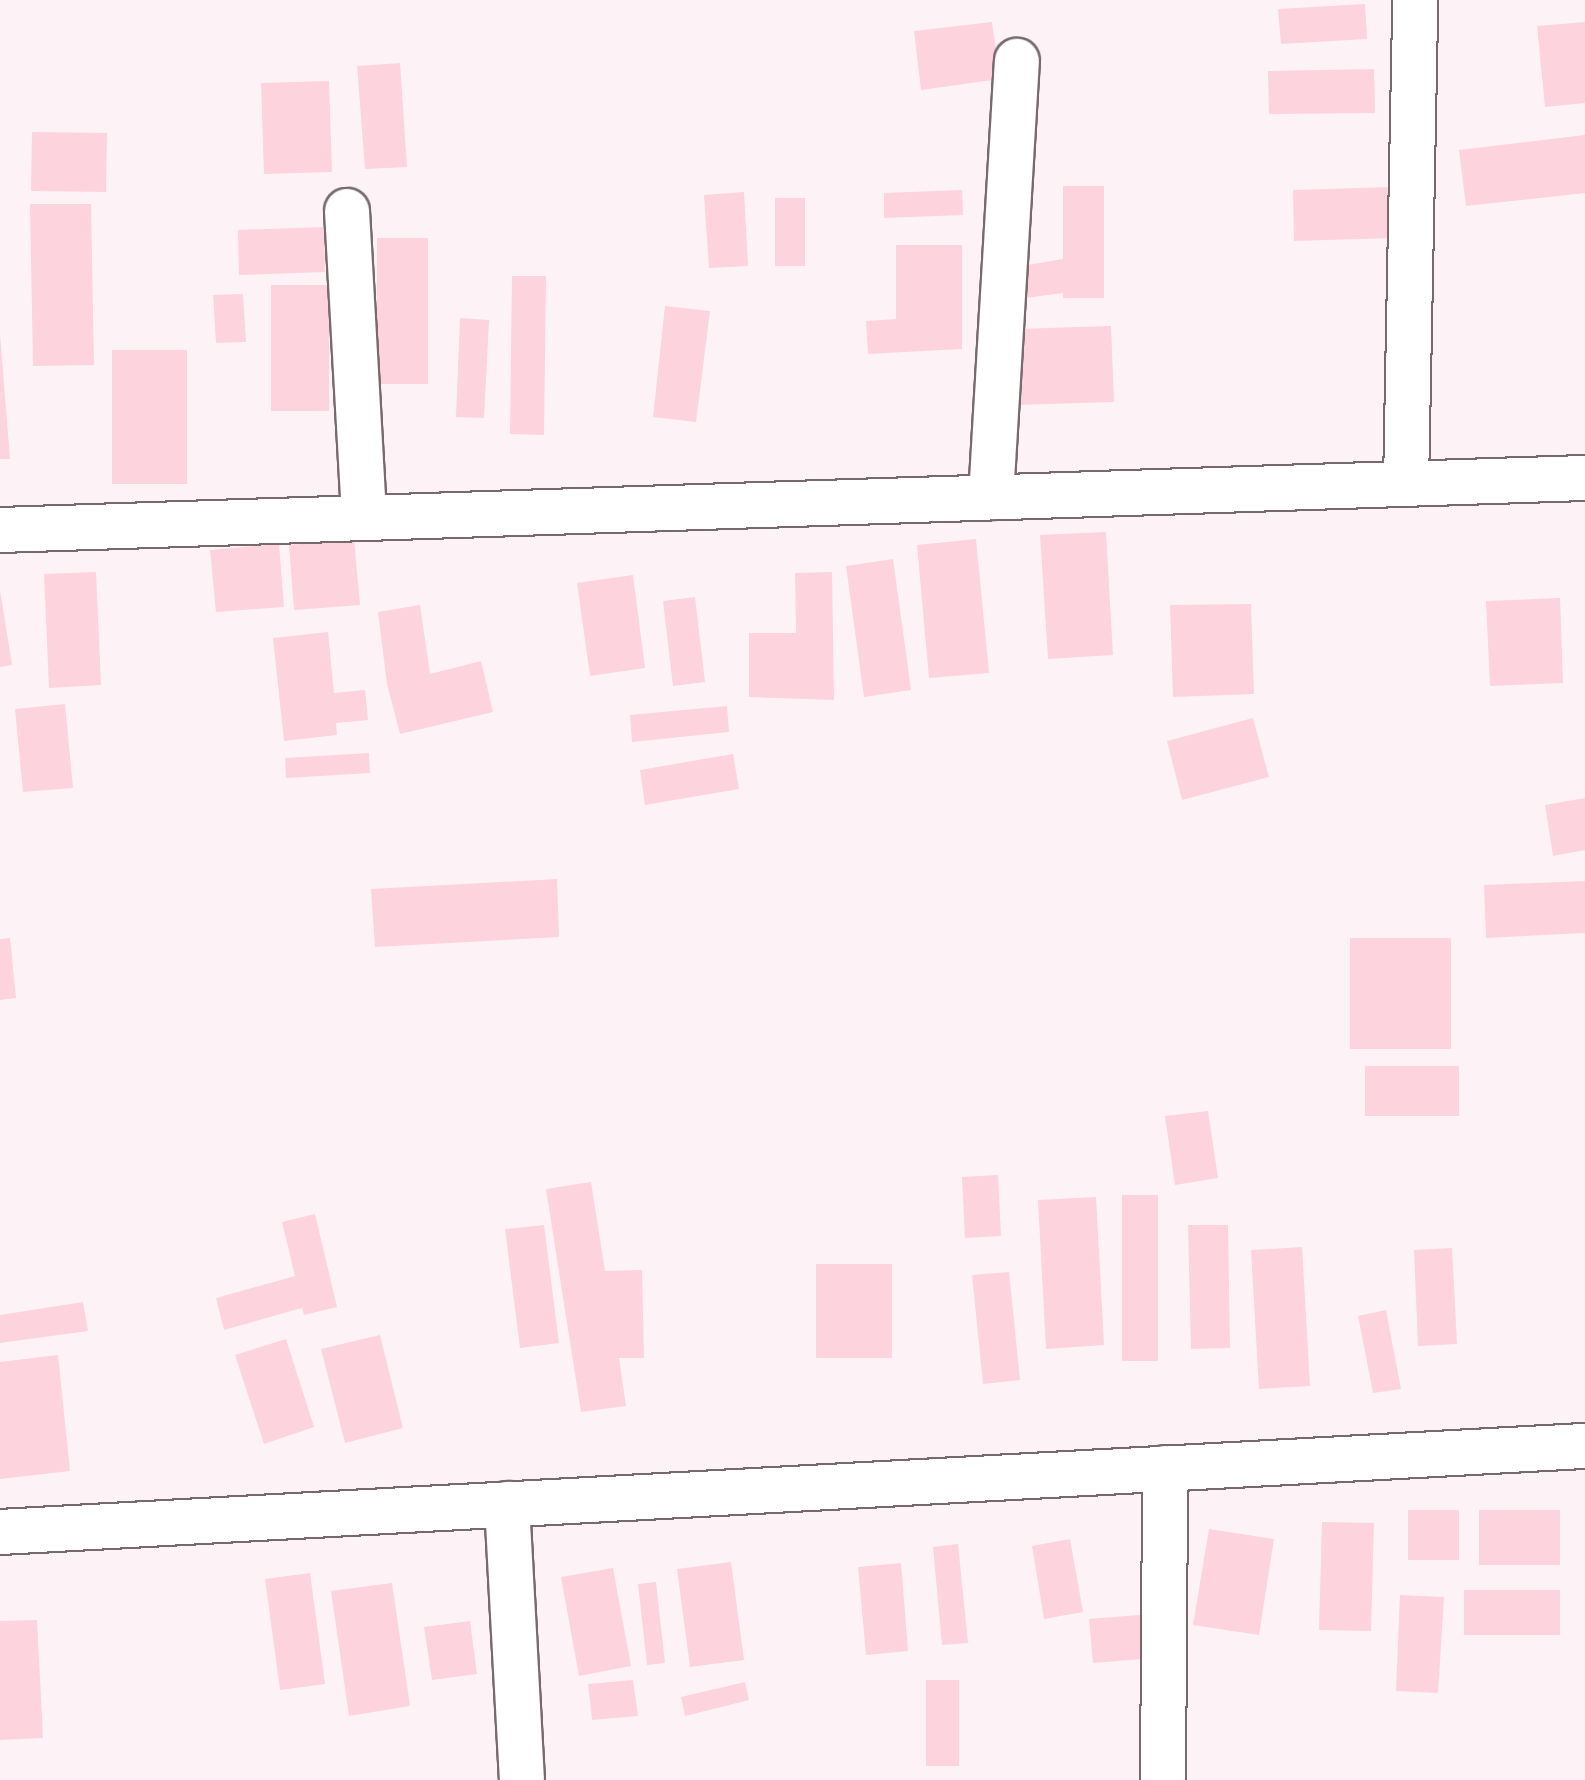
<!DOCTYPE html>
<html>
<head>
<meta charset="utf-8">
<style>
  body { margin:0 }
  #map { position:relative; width:1585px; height:1780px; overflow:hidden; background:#fdf3f6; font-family:Roboto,sans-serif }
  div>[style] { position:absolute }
  .building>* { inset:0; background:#fdd3de }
  .roads { filter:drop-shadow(2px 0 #78696d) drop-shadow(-2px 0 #78696d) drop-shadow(0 2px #78696d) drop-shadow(0 -2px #78696d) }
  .minor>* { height:44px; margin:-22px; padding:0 22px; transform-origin:22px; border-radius:22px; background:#fff }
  span { translate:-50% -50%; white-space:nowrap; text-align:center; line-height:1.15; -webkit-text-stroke:6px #fff; paint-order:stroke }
</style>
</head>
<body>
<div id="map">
  <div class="building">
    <div style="clip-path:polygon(1365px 4px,1367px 39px,1281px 44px,1278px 9px)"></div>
    <div style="clip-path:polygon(992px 22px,1000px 79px,921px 90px,914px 31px)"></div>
    <div style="clip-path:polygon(1585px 22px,1585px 103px,1545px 107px,1537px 26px)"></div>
    <div style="clip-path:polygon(400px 63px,407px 167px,365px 169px,357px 66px)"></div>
    <div style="clip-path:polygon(1374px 69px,1375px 113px,1269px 114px,1268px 71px)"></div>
    <div style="clip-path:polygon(329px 81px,332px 172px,264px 174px,261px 83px)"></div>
    <div style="clip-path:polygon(32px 132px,107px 133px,106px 192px,31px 191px)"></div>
    <div style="clip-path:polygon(1585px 135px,1585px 193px,1466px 206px,1459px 150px)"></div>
    <div style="clip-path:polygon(1063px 186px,1104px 186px,1104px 298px,1063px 298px,1063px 293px,1025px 298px,1021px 266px,1063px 259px)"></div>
    <div style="clip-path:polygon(1392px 187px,1393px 238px,1294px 241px,1293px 190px)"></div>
    <div style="clip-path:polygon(962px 190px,963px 215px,884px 218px,884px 193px)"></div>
    <div style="clip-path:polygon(744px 192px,748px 266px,709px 268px,704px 195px)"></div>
    <div style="clip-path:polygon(775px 198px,805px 198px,805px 266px,775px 266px)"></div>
    <div style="clip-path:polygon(30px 204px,91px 204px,94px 365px,33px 366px)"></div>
    <div style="clip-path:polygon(324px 227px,325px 272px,239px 275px,238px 230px)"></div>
    <div style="clip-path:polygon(377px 238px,428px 238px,428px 384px,377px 384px)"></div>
    <div style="clip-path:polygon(896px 245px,962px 245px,962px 349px,868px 354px,866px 321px,896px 319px)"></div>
    <div style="clip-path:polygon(512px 276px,546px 276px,544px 435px,510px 434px)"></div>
    <div style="clip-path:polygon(271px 285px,329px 285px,329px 411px,271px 411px)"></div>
    <div style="clip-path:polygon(243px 294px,246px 342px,216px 343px,213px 295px)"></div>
    <div style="clip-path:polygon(665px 306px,710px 311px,696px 422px,653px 417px)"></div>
    <div style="clip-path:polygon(460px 318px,489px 320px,484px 418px,456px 417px)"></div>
    <div style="clip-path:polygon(1111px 326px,1114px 402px,1015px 405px,1013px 329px)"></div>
    <div style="clip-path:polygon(0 334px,10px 459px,0 459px)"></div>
    <div style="clip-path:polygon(112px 350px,187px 350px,187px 484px,112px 484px)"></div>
    <div style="clip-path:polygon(1106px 532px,1113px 655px,1048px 659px,1040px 535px)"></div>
    <div style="clip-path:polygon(354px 539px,360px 605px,294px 610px,289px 545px)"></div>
    <div style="clip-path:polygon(976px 539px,989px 673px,929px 678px,917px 545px)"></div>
    <div style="clip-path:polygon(279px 544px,284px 607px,216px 612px,210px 550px)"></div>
    <div style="clip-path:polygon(893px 559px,911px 690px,864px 697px,846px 566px)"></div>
    <div style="clip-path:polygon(96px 572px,101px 685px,49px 688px,44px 574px)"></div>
    <div style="clip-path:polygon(832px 572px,834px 700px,749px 697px,749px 633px,796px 633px,795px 573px)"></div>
    <div style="clip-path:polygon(633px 575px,645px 668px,590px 676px,577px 583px)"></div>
    <div style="clip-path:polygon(0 590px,12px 665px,0 667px)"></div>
    <div style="clip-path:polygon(695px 597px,705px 682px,673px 686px,663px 601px)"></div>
    <div style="clip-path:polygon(1560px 598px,1563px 683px,1490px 686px,1486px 601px)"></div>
    <div style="clip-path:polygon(1251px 604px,1254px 694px,1173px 697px,1170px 605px)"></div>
    <div style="clip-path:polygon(420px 605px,430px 674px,481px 661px,493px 712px,400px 734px,387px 684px,378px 612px)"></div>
    <div style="clip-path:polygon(328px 632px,334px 693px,365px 690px,368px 720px,336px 723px,337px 735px,284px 741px,273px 638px)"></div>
    <div style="clip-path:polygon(65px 704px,73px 788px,23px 792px,15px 709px)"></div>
    <div style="clip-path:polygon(727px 706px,729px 732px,632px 742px,630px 715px)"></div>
    <div style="clip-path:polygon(1253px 718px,1269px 777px,1182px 800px,1167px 741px)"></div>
    <div style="clip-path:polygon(369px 753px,370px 773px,286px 778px,285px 758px)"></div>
    <div style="clip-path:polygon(733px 754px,739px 789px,645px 805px,640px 770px)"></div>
    <div style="clip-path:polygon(1585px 798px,1585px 850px,1553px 856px,1545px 805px)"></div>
    <div style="clip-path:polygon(557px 879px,559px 937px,375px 947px,371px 889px)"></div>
    <div style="clip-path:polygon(1585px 881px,1585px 933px,1486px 938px,1484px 885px)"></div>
    <div style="clip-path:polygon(10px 938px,16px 998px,0 1000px,0 939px)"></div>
    <div style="clip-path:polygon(1350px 938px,1451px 938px,1451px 1049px,1350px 1049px)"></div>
    <div style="clip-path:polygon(1365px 1066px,1459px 1066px,1459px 1116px,1365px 1116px)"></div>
    <div style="clip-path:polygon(1208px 1111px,1218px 1178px,1175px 1185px,1165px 1116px)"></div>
    <div style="clip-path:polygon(998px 1175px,1001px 1236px,965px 1238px,962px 1177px)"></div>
    <div style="clip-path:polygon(591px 1182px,605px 1271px,642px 1270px,644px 1358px,619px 1358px,626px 1406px,581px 1412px,546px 1189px)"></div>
    <div style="clip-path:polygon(1122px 1195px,1158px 1195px,1158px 1361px,1122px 1361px)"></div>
    <div style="clip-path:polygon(1096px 1197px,1104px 1345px,1046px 1349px,1038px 1200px)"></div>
    <div style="clip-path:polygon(315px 1214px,337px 1307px,304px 1315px,302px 1308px,224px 1330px,216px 1298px,295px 1276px,282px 1222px)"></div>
    <div style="clip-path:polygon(544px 1225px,559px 1343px,520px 1348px,505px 1229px)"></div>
    <div style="clip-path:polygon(1188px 1225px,1228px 1225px,1230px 1348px,1191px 1349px)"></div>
    <div style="clip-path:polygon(1302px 1247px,1310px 1386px,1259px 1389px,1251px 1250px)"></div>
    <div style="clip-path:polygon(1452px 1248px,1457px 1344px,1418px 1346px,1414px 1250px)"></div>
    <div style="clip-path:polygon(816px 1264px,892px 1264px,892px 1358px,816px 1358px)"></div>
    <div style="clip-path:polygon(1009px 1272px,1020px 1380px,983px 1384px,972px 1275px)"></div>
    <div style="clip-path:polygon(83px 1302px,88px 1331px,0 1343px,0 1315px)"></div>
    <div style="clip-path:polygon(1386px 1310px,1401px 1389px,1373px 1393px,1358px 1316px)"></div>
    <div style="clip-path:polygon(380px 1335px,403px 1428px,345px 1443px,321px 1349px)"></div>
    <div style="clip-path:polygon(286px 1339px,314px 1427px,264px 1444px,235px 1355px)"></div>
    <div style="clip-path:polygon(58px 1355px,70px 1471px,0 1479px,0 1362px)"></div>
    <div style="clip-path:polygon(1408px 1510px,1459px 1510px,1459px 1560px,1408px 1560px)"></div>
    <div style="clip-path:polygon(1479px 1510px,1560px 1510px,1560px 1565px,1479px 1565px)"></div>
    <div style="clip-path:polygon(1322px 1522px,1374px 1523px,1371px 1631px,1319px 1630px)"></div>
    <div style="clip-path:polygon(1209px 1529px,1274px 1539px,1259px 1635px,1193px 1625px)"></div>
    <div style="clip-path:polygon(1070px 1539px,1083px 1612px,1044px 1619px,1032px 1546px)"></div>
    <div style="clip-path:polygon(958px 1544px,968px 1643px,942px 1645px,933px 1547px)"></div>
    <div style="clip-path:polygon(731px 1562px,744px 1660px,690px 1667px,677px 1569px)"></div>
    <div style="clip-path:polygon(901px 1563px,908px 1651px,866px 1655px,858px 1567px)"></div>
    <div style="clip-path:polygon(613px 1568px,631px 1666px,579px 1676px,561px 1577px)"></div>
    <div style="clip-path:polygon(310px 1573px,325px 1684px,280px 1690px,265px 1579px)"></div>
    <div style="clip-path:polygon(656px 1582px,665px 1663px,647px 1665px,638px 1584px)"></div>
    <div style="clip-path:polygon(392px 1583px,410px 1706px,349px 1716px,331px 1591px)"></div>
    <div style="clip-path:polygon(1464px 1590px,1560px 1590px,1560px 1635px,1464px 1635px)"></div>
    <div style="clip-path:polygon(1400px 1595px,1444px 1597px,1438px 1693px,1396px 1691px)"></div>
    <div style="clip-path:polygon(1151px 1614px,1155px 1658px,1093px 1663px,1089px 1619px)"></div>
    <div style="clip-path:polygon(37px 1620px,43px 1738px,0 1740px,0 1621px)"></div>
    <div style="clip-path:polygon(470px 1621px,477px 1674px,432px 1680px,424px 1627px)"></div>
    <div style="clip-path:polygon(633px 1680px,638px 1716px,592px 1720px,588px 1684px)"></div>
    <div style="clip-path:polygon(926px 1680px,959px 1680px,959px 1766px,926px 1766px)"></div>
    <div style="clip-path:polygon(745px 1682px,749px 1700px,685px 1716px,681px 1697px)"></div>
  </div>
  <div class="roads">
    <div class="minor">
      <div style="left:347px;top:211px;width:307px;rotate:86.8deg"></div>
      <div style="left:1406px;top:484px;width:484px;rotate:-88.9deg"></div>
      <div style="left:991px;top:497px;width:437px;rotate:-86.6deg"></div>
      <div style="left:0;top:530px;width:1586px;rotate:-1.88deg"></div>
      <div style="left:507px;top:1504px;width:276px;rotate:86.9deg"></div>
      <div style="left:0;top:1532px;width:1587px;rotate:-3.11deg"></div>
      <div style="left:1163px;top:1780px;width:312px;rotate:-89.6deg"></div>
    </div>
  </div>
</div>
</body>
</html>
